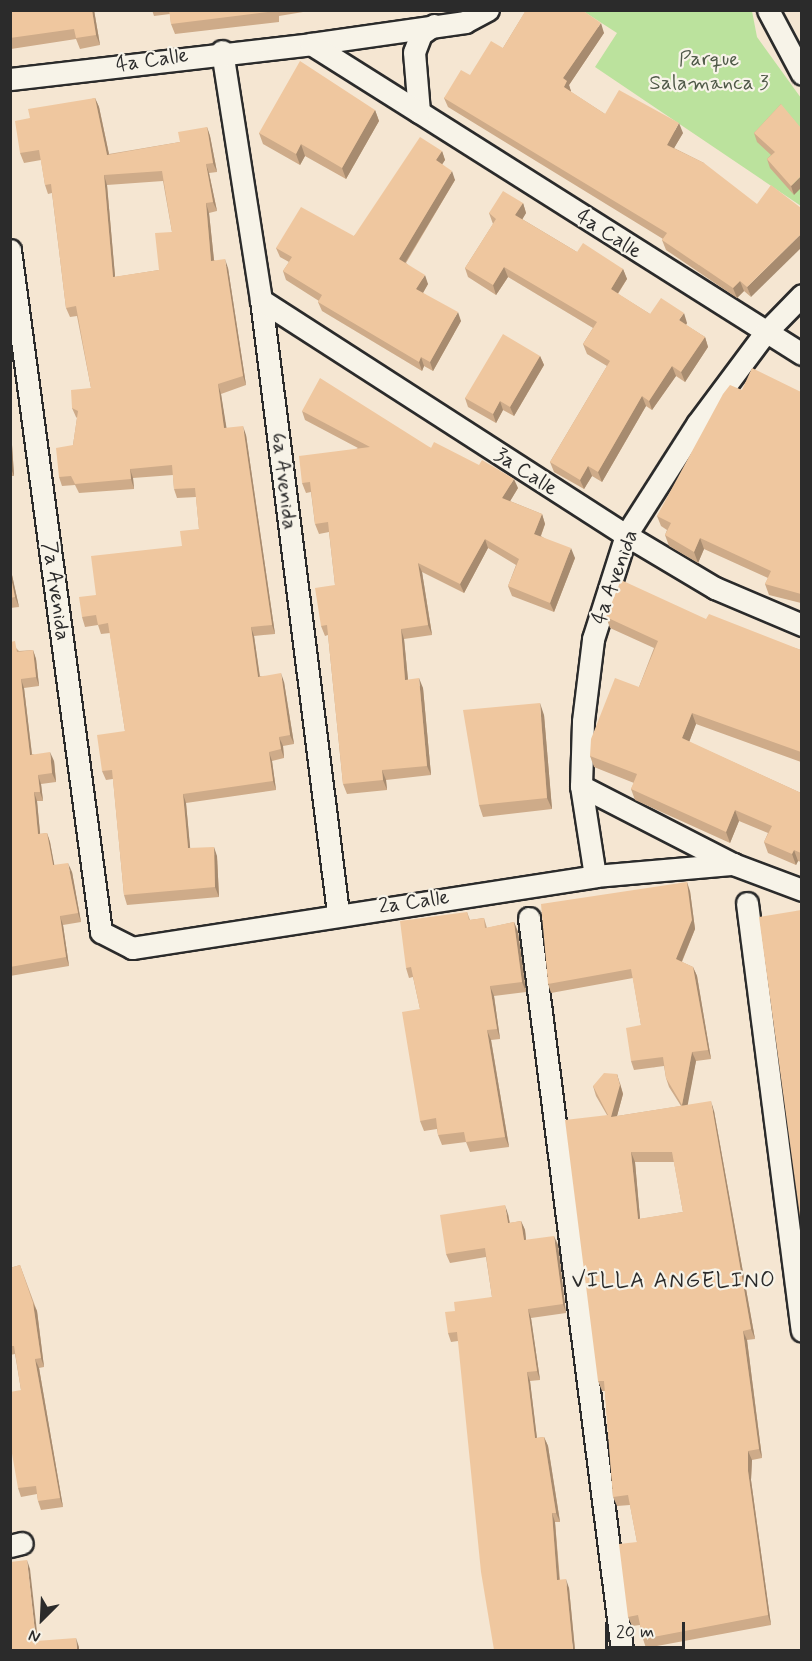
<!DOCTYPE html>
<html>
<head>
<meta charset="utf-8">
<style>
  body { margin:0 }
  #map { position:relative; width:812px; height:1661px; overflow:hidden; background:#f5e6d2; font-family:Mynerve,sans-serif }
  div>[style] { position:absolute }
  .green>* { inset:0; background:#bbe29d }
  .roads { filter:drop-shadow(2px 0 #2b2b2b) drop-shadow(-2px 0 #2b2b2b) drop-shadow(0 2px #2b2b2b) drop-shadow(0 -2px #2b2b2b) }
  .minor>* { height:21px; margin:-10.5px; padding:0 10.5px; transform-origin:10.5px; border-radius:10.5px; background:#f7f3e8 }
  .wall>* { inset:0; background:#ceab89 }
  .shaded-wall>* { inset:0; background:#a78b6f }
  .building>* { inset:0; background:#efc79f }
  span { translate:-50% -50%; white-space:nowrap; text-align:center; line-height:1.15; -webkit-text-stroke:4.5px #f7f3e8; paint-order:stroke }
  .park-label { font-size:21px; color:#4f5948 }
  .street-label { font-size:21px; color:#2b2b2b }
  .neighbourhood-label { font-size:22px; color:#2b2b2b; letter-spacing:1.5px }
  .frame { position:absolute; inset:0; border:12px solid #2b2b2b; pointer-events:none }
  .north { position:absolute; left:12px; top:1589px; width:60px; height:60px; -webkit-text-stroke:4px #f7f3e8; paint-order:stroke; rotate:204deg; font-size:16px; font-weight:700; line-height:24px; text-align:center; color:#2b2b2b }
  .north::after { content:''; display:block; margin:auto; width:21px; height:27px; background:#2b2b2b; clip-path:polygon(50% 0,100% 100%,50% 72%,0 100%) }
  .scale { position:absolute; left:605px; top:1622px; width:80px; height:27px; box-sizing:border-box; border:3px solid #2b2b2b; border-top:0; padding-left:8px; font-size:18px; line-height:21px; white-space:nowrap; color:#2b2b2b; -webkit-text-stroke:4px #f7f3e8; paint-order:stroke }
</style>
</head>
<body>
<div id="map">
  <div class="green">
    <div style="clip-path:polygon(583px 11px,752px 11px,757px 37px,801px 98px,801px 206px,595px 67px,617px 33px)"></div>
  </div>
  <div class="roads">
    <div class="minor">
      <div style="left:768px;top:10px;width:72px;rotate:62deg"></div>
      <div style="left:434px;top:25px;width:16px;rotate:145deg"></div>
      <div style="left:421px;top:34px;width:19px;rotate:111deg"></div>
      <div style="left:414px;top:52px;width:60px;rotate:85.2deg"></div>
      <div style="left:419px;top:112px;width:453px;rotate:32.3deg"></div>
      <div style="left:311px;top:44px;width:156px;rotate:-8.1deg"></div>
      <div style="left:465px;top:22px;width:26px;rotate:-28deg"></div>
      <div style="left:222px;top:51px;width:252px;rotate:81.1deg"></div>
      <div style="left:261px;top:300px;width:618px;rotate:82.84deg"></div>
      <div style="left:10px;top:79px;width:303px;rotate:-6.6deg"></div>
      <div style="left:311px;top:44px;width:128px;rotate:32.2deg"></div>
      <div style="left:10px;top:250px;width:688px;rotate:82.4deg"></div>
      <div style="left:101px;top:932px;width:35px;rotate:27deg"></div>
      <div style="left:132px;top:948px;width:469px;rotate:-8.8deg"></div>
      <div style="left:595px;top:876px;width:139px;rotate:-5deg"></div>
      <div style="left:261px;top:300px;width:434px;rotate:32.8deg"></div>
      <div style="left:626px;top:535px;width:104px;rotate:30.8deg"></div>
      <div style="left:715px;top:588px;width:95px;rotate:23deg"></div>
      <div style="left:581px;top:786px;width:171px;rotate:27.2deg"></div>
      <div style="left:733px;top:864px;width:74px;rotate:20.6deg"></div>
      <div style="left:595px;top:876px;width:91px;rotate:-98.8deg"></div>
      <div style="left:581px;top:786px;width:65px;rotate:-88.2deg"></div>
      <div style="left:583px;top:721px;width:83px;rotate:-83deg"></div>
      <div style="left:593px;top:639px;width:109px;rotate:-72.4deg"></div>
      <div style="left:626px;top:535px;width:132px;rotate:-57.4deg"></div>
      <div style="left:697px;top:424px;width:112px;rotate:-53.3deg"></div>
      <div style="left:764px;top:334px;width:54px;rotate:-45.7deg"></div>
      <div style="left:747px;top:903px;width:431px;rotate:82.7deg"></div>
      <div style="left:529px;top:918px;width:738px;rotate:82.76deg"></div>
      <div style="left:10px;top:1546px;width:12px;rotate:-14deg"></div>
    </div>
  </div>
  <div class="wall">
    <div style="clip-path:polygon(10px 10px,94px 10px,100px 45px,80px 49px,76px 39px,11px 49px)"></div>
    <div style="clip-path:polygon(152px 10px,315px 10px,279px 16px,279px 22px,175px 34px,171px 24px,170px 14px,154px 16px)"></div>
    <div style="clip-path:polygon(522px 10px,582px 10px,604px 33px,569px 85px,571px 92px,605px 114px,683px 133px,674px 148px,704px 163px,751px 297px,744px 291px,737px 298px,666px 250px,662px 240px,663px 239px,448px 107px,444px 98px,503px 48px,525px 12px)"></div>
    <div style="clip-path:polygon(evenodd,95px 98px,99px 107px,109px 154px,180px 142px,207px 127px,210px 136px,217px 172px,209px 173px,217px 211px,209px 213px,214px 260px,228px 268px,246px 385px,221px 394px,226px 428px,246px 435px,275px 634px,254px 636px,260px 676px,284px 682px,294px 744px,283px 746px,284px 758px,272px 761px,276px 790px,186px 803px,190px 848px,217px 856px,219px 897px,127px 905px,124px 895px,113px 779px,106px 780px,102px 771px,125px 731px,110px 633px,101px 634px,98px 625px,85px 627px,82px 617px,96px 595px,182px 546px,199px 529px,196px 497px,177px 498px,174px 489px,173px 475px,133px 478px,134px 489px,79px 493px,75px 485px,62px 486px,59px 477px,73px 445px,77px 418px,76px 417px,72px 408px,91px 388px,77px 316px,70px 317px,66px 308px,52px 193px,48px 194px,45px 185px,41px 160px,24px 163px,20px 153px,30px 118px,95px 98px,163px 181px,172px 232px,159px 270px,115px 277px,107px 185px,163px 181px)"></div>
    <div style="clip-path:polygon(781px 104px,794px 195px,770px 168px,767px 159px,771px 155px,757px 142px,754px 133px)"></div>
    <div style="clip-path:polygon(375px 110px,379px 121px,346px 179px,305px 156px,300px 165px,263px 144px,259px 133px)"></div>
    <div style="clip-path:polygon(442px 151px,445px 160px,442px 164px,455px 180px,406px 263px,428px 284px,423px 293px,461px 321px,433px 371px,424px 366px,422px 371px,322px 311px,318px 302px,319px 301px,286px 280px,283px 271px,289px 262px,280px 257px,276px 248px,354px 236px)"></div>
    <div style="clip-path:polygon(523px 203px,526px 213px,522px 219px,577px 252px,623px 269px,627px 279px,618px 294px,650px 314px,687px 323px,686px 325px,705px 337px,708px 347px,685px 382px,676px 376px,652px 410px,646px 406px,602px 482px,592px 476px,584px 489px,554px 472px,550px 462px,607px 366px,587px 354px,583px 344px,593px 328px,508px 277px,496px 295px,468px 277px,465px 268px,493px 224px,489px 213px)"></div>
    <div style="clip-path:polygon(540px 356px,544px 365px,514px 416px,503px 410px,496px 423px,468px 407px,465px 398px)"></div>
    <div style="clip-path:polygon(742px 390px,801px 392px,801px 603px,769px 595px,765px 584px,768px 578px,704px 549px,698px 563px,669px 546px,665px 535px,667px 530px,661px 526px,657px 516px)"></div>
    <div style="clip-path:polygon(302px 411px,431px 448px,518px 488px,510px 501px,542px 514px,545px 524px,541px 536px,575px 558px,554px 612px,512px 596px,508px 586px,516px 565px,488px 548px,464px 593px,422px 572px,432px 635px,404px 639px,408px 680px,423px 688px,431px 775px,386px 780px,387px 790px,347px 794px,343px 784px,328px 635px,325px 636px,321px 626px,335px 585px,329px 532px,319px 534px,315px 524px,311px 492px,306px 493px,302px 483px,358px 448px,305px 420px)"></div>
    <div style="clip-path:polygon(10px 414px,14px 476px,10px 476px)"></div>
    <div style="clip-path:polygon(10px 566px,19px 607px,10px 608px)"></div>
    <div style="clip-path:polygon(606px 617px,706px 619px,801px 650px,801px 762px,696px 724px,689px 742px,801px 793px,801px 862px,798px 861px,796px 865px,768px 853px,764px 842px,768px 833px,739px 821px,730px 843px,635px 800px,631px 789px,634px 783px,594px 767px,590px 756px,639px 687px,654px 648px,610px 628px)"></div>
    <div style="clip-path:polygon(10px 642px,19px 651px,33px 650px,36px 659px,39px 686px,24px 688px,32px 754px,54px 761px,56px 782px,41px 784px,43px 801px,37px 801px,40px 834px,47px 833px,50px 842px,54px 865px,72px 872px,81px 922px,63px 925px,69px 966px,10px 976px)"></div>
    <div style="clip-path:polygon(544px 715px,552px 809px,483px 817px,479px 805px)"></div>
    <div style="clip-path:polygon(evenodd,690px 891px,695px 929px,682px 962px,693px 967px,697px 976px,711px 1059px,696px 1061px,687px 1105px,714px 1111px,755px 1339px,747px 1340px,762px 1458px,752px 1460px,751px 1480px,771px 1625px,646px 1648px,643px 1639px,640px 1625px,632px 1626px,628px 1617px,637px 1542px,630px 1505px,617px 1506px,613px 1497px,605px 1391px,602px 1391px,598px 1381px,607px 1115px,596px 1096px,593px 1086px,620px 1083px,623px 1094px,617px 1116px,681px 1106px,669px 1087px,666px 1078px,664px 1066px,634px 1070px,631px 1061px,641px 1025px,633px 978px,551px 993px,548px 984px,690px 891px,635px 1162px,674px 1162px,683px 1212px,640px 1219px,635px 1162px)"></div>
    <div style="clip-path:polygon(467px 912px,470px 920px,484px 918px,487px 928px,514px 922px,518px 932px,526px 992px,494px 996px,500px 1039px,491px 1040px,509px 1147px,470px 1152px,466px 1142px,442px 1145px,438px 1135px,437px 1129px,424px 1131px,420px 1121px,420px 1009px,413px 977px,409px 978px,406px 968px)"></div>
    <div style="clip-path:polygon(508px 1214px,510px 1223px,521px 1221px,525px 1230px,526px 1240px,558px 1245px,566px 1313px,531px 1318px,540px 1380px,530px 1381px,537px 1438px,544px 1437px,548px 1446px,560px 1522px,555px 1522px,560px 1580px,569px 1588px,575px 1650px,458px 1341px,451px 1342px,448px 1333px,455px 1311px,492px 1297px,486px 1257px,450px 1263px,446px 1254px)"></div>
    <div style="clip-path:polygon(20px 1265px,37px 1311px,44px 1367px,39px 1368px,63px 1507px,41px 1510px,38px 1501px,37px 1494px,21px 1497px,18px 1488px,21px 1390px,15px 1354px,10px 1355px,10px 1268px)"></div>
  </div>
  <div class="shaded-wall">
    <div style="clip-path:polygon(92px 10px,94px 10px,100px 45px,96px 35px)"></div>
    <div style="clip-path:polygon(601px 23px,604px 33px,569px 85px,571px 91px,567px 97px,564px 87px,563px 78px)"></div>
    <div style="clip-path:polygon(95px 98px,99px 107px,111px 164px,107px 155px)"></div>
    <div style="clip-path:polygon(375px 110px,379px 121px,346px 179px,342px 168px)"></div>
    <div style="clip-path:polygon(679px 123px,683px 133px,670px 155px,667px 145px)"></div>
    <div style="clip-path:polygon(207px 127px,210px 136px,217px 172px,213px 163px)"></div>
    <div style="clip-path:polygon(301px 144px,305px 156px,300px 165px,296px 154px)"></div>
    <div style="clip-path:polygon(442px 151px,445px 160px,439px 169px,436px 160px)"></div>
    <div style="clip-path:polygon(206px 164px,209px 173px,217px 211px,213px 202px)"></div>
    <div style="clip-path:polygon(452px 171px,455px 180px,402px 268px,399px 259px)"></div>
    <div style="clip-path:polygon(104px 175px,107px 185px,116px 287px,113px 277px)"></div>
    <div style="clip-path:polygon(801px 176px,801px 188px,794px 195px,791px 186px)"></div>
    <div style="clip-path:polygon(206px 203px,209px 213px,215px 270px,211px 261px)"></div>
    <div style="clip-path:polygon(523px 203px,526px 213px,519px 225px,515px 215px)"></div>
    <div style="clip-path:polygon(801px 234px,801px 248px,751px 297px,747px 287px)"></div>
    <div style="clip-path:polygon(225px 259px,228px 268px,246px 385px,243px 376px)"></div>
    <div style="clip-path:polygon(504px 267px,508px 277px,496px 295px,493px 285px)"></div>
    <div style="clip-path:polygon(623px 269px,627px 279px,614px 299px,611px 289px)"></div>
    <div style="clip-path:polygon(425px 275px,428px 284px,420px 298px,416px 289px)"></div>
    <div style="clip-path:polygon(740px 281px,744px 291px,737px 298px,733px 288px)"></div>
    <div style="clip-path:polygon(458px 312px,461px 321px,433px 371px,430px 362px)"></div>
    <div style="clip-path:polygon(684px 313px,687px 323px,683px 330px,679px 320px)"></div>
    <div style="clip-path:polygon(705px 337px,708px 347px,685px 382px,681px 372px)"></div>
    <div style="clip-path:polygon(540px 356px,544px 365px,514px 416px,510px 407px)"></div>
    <div style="clip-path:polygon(421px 357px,424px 366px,422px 371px,419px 362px)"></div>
    <div style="clip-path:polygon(672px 366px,676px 376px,652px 410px,649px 401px)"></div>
    <div style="clip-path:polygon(218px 384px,221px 394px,228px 437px,224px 428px)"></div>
    <div style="clip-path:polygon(642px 396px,646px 406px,602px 482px,598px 472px)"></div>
    <div style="clip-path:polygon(500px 401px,503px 410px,496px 423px,493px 414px)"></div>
    <div style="clip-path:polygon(10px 414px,14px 476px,10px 466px)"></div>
    <div style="clip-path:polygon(243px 426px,246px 435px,275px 634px,272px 625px)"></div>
    <div style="clip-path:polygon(588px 466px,592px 476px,584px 489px,580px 480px)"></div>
    <div style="clip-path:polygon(130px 469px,133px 478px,134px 489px,131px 479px)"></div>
    <div style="clip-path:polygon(514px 479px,518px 488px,506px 508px,502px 498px)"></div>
    <div style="clip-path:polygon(542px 514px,545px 524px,538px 543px,534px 534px)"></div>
    <div style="clip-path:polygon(700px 538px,704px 549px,698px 563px,694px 552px)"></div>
    <div style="clip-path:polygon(485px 539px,488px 548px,464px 593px,460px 584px)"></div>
    <div style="clip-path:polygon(571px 548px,575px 558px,554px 612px,550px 603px)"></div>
    <div style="clip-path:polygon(418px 563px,422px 572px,432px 635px,428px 625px)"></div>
    <div style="clip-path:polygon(10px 566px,19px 607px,15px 597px,10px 573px)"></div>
    <div style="clip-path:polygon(251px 627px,254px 636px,261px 686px,258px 677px)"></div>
    <div style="clip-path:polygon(401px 629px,404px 639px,409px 690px,405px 680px)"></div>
    <div style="clip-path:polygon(33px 650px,36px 659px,39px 686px,36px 677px)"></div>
    <div style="clip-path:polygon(281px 673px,284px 682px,294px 744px,290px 735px)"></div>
    <div style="clip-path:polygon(419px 678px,423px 688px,431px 775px,427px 766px)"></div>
    <div style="clip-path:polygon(21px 679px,24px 688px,33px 764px,30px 755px)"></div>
    <div style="clip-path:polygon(540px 703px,544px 715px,552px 809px,547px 798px)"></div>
    <div style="clip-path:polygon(692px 713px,696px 724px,686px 750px,682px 738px)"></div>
    <div style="clip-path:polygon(279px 737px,283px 746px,284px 758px,281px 749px)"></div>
    <div style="clip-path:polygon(50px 752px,54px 761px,56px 782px,52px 773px)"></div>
    <div style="clip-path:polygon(269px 752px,272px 761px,276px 790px,273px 781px)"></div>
    <div style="clip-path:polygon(382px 770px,386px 780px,387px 790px,383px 780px)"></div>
    <div style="clip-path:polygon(38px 775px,41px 784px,43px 801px,40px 792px)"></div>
    <div style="clip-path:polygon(34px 792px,37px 801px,41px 843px,38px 834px)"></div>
    <div style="clip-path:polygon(183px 794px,186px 803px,191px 857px,188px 848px)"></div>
    <div style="clip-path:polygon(735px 810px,739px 821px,730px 843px,726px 832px)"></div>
    <div style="clip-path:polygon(47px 833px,50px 842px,56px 874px,53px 865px)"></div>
    <div style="clip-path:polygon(214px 847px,217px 856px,219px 897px,215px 887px)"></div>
    <div style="clip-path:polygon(794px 850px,798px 861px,796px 865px,792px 854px)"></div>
    <div style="clip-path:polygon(68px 863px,72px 872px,81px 922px,78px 913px)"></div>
    <div style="clip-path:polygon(687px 882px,690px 891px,695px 929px,679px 968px,676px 959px)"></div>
    <div style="clip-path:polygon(60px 916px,63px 925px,69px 966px,66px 957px)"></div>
    <div style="clip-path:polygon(514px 922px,518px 932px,526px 992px,522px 982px)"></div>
    <div style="clip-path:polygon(693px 967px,697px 976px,711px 1059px,708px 1050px)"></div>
    <div style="clip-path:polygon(490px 986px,494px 996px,500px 1039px,497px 1029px)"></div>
    <div style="clip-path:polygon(487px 1030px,491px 1040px,509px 1147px,505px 1137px)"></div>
    <div style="clip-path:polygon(692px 1052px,696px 1061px,686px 1114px,682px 1105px)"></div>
    <div style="clip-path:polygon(617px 1074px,623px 1094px,614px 1127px,611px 1117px)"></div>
    <div style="clip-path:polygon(711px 1101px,714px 1111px,755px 1339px,751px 1329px)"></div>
    <div style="clip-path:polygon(631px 1152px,635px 1162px,641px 1229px,638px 1219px)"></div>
    <div style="clip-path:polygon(505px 1205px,508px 1214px,511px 1232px,508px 1223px)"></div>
    <div style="clip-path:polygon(521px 1221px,525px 1230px,527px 1249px,524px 1240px)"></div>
    <div style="clip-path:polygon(554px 1236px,558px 1245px,566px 1313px,563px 1304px)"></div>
    <div style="clip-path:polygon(33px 1303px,37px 1311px,44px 1367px,41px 1358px)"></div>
    <div style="clip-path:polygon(528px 1309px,531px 1318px,540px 1380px,537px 1371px)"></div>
    <div style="clip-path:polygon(743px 1331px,747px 1340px,762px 1458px,759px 1449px)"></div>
    <div style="clip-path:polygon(35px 1359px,39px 1368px,63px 1507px,60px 1498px)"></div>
    <div style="clip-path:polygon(527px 1372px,530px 1381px,538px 1447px,535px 1438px)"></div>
    <div style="clip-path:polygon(544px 1437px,548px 1446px,560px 1522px,556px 1513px)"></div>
    <div style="clip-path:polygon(748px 1451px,752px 1460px,751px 1480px,771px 1625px,768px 1615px,748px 1471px)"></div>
    <div style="clip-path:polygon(552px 1513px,555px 1522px,560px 1589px,557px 1580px)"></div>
    <div style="clip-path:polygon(27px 1560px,30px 1569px,39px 1650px,36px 1641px)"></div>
    <div style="clip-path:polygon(566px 1579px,569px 1588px,575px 1650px,573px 1650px)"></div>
    <div style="clip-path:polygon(76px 1638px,79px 1647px,79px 1650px,77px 1650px)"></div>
  </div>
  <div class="building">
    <div style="clip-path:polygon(10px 10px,92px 10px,96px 35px,76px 38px,74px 29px,10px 38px)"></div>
    <div style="clip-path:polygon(169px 10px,276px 10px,276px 11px,171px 24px)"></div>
    <div style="clip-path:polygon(526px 10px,582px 10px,601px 23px,563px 78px,567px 81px,564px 87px,605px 114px,619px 90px,679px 123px,667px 145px,704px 163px,757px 204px,771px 185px,801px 208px,801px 234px,747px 287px,740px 281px,733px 288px,662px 240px,667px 233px,444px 98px,461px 70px,470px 75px,491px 41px,503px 48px)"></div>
    <div style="clip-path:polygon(300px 61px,375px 110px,342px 168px,301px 144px,296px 154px,259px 133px)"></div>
    <div style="clip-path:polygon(evenodd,95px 98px,107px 155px,180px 142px,178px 132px,207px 127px,213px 163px,206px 164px,213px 202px,206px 203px,211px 261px,225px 259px,243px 376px,218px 384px,224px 428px,243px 426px,272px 625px,251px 627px,258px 677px,281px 673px,290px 735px,279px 737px,281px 749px,269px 752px,273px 781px,183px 794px,188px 848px,214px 847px,215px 887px,124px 895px,112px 770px,102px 771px,97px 735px,125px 731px,108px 623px,98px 625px,96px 615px,82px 617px,79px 597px,96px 595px,91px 556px,182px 546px,180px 531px,199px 529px,195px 488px,174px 489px,172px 465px,130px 469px,131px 479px,75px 484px,71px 476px,59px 477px,56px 448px,73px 445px,78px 411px,72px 408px,71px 390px,91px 388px,76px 306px,66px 308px,51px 184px,45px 185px,39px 150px,20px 153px,15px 121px,30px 118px,28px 109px,95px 98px,162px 171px,172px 232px,155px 233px,159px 270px,113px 277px,104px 175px,162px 171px)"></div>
    <div style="clip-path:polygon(781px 104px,801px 128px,801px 176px,791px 186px,767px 159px,775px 152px,754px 133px)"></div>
    <div style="clip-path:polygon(420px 137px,442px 151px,436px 160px,452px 171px,399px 259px,425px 275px,416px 289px,458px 312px,430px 362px,421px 357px,419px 362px,318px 302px,322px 295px,283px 271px,292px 257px,276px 248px,301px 207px,354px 236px)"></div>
    <div style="clip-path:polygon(503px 191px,523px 203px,515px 215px,577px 252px,583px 243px,623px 269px,611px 289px,650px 314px,661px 298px,684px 313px,679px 320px,705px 337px,681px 372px,672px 366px,649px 401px,642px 396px,598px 472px,588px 466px,580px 480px,550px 462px,610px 361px,583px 344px,597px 322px,504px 267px,493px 285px,465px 268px,496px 219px,489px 213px)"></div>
    <div style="clip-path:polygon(503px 334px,540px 356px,510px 407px,500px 401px,493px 414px,465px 398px)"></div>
    <div style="clip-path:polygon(752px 368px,801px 392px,801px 594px,765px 584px,771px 571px,700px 538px,694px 552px,665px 535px,671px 523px,657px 516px,723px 394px,730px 385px,742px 390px)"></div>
    <div style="clip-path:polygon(320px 378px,431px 448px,434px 442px,479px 465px,482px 460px,514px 479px,502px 498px,542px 514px,534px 534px,571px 548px,550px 603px,508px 586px,519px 559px,485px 539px,460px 584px,418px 563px,428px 625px,401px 629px,405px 680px,419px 678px,427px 766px,382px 770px,383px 780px,343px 784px,327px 625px,321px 626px,315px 588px,335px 585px,328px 522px,315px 524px,310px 482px,302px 483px,299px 456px,370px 447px,302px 411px)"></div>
    <div style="clip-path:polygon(10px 573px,15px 597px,10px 598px)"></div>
    <div style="clip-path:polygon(621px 580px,706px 619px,709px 614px,801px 650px,801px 752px,692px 713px,682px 738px,801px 793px,801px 853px,794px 850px,792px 854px,764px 842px,772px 826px,735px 810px,726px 832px,631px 789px,637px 774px,590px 756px,591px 739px,615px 678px,639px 687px,658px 641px,606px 617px)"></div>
    <div style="clip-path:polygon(15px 641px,17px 652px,33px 650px,36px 677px,21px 679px,30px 755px,50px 752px,52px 773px,38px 775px,40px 792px,34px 792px,38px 834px,47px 833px,53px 865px,68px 863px,78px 913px,60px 916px,66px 957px,10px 967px,10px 642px)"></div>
    <div style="clip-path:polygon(540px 703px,547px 798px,479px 805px,463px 710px)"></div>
    <div style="clip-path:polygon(687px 882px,692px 920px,676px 959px,693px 967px,708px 1050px,692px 1052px,682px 1105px,666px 1078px,663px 1057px,631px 1061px,626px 1028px,641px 1025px,631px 969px,548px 984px,541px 904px)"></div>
    <div style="clip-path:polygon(801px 910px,801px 1224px,759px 917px)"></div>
    <div style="clip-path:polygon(467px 912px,469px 920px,484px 918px,485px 928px,514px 922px,522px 982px,490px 986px,497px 1029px,487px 1030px,505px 1137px,466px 1142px,464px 1132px,438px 1135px,436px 1118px,420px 1121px,402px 1012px,420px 1009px,411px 967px,406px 968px,400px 921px)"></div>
    <div style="clip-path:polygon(evenodd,604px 1073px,617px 1074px,620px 1085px,611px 1117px,711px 1101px,751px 1329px,743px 1331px,759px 1449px,748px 1451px,748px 1471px,768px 1615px,643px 1639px,638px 1615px,628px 1617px,619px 1544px,637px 1542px,628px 1495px,613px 1497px,604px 1381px,598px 1381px,565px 1120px,608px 1115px,593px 1086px,604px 1073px,631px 1152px,672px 1152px,683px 1212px,638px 1219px,631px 1152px)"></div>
    <div style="clip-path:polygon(505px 1205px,508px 1223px,521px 1221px,524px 1240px,554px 1236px,563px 1304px,528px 1309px,537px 1371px,527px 1372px,535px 1438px,544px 1437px,556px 1513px,552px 1513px,557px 1580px,566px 1579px,573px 1650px,494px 1650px,481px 1572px,457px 1332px,448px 1333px,445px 1312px,455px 1311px,454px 1302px,492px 1297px,485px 1248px,446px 1254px,440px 1215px)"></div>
    <div style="clip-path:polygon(20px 1265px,33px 1303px,41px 1358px,35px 1359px,60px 1498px,38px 1501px,36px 1486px,18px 1488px,10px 1442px,10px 1392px,21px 1390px,14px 1346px,10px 1346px,10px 1268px)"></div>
    <div style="clip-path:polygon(27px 1560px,36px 1641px,76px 1638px,77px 1650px,10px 1650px,10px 1562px)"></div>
  </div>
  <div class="park-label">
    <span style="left:709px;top:71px">Parque<br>Salamanca 3</span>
  </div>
  <div class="street-label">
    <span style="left:152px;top:60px;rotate:-8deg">4a Calle</span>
    <span style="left:609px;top:234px;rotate:33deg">4a Calle</span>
    <span style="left:526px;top:472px;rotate:33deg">3a Calle</span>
    <span style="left:284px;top:481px;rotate:83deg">6a Avenida</span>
    <span style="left:615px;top:577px;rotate:-70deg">4a Avenida</span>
    <span style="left:56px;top:591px;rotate:82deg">7a Avenida</span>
    <span style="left:414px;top:902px;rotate:-8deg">2a Calle</span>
  </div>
  <div class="neighbourhood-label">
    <span style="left:674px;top:1282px">VILLA ANGELINO</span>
  </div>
  <div class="frame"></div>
  <div class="north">N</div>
  <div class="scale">20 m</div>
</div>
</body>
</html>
